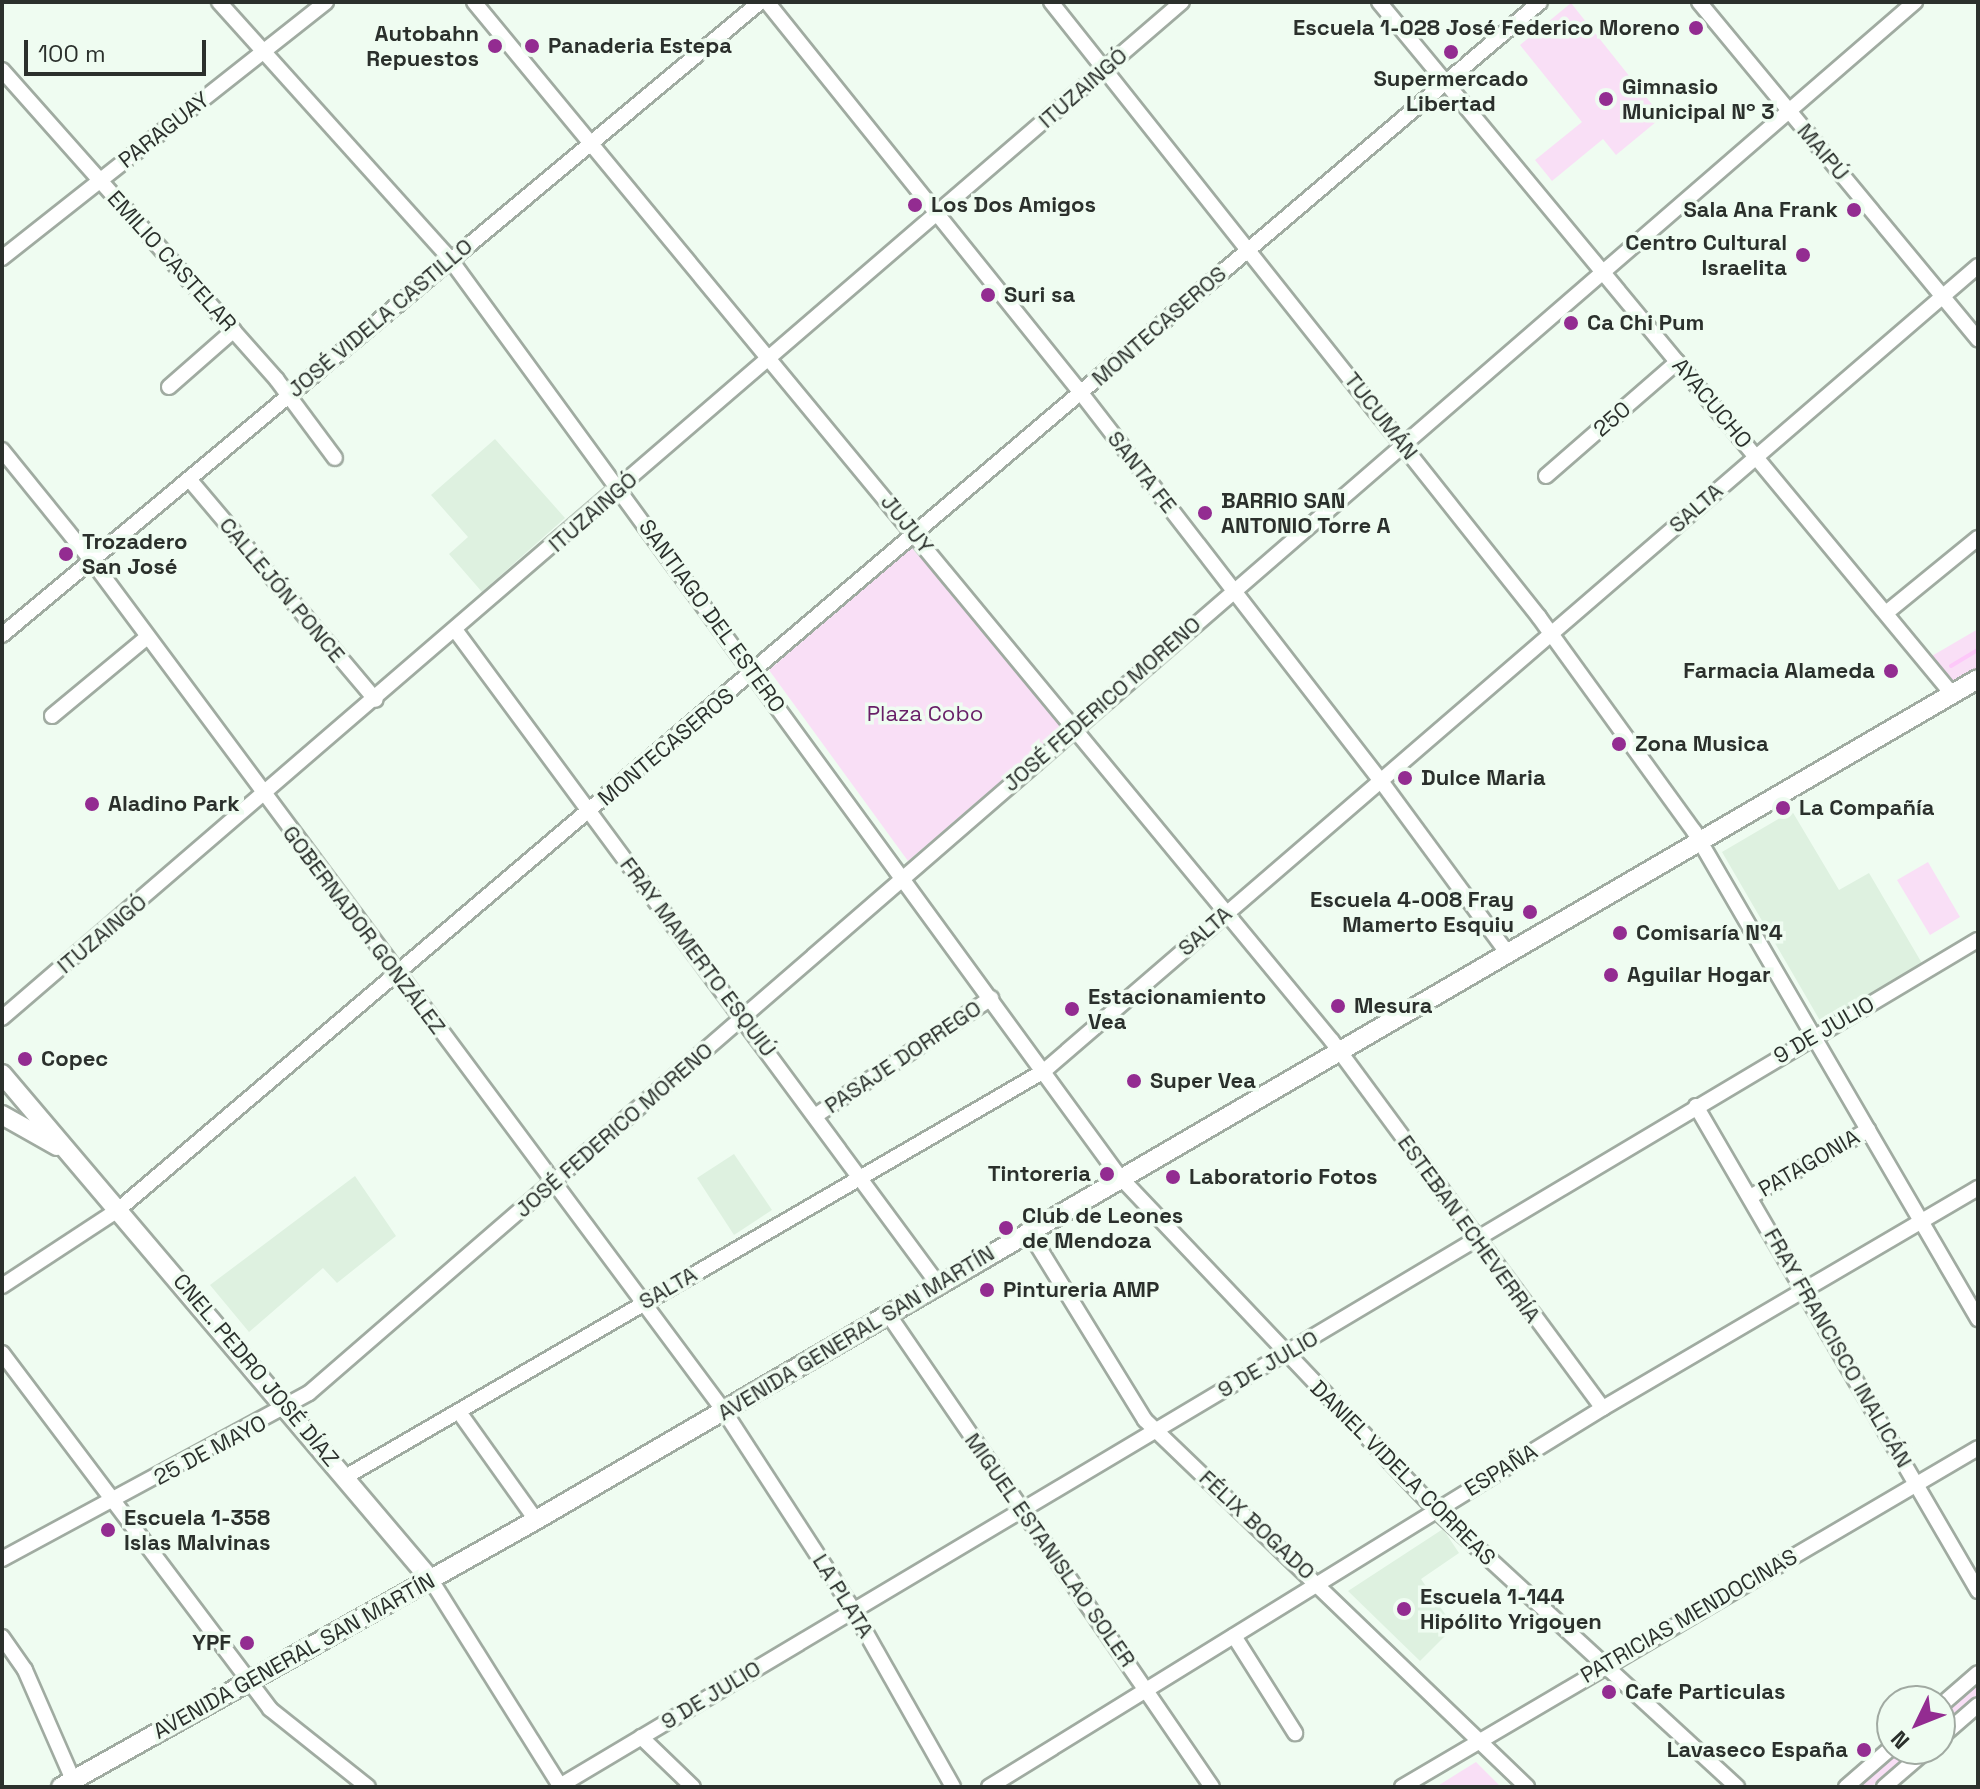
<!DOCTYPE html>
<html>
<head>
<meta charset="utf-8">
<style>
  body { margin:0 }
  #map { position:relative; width:1980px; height:1789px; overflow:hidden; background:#effcf1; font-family:"Space Grotesk",sans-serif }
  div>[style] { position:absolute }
  .built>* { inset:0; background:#def1e0 }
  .green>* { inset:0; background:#f9dff6 }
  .stream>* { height:4px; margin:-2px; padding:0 2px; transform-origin:2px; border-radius:2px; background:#fdc8f9 }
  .roads { filter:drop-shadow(2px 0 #a0aba1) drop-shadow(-2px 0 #a0aba1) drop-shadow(0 2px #a0aba1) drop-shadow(0 -2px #a0aba1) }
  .minor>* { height:14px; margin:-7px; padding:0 7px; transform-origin:7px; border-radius:7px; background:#fff }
  .major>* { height:18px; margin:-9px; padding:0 9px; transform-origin:9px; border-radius:9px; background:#fff }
  .dots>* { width:22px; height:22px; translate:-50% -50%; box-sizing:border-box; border:4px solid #effcf1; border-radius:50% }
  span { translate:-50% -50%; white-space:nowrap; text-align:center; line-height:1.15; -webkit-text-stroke:7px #effcf1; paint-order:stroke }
  .poi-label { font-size:22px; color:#2b302c; font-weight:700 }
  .right { translate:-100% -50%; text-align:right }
  .left { translate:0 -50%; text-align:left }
  .street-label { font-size:22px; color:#2b302c }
  .park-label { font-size:22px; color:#681e67 }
  .frame { position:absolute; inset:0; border:4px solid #2b302c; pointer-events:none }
  .north { position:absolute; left:1876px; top:1685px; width:80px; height:80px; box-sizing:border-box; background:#effcf1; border:2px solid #a1aaa2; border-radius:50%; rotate:227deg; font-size:22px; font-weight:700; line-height:32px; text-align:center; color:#2b302c }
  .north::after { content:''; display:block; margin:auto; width:28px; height:36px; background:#932c91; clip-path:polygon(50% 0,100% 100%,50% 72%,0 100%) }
  .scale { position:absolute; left:24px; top:40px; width:182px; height:36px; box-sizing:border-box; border:4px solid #2b302c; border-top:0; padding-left:10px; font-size:24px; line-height:28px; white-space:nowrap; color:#2b302c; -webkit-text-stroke:6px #effcf1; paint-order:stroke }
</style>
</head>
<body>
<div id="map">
  <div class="built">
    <div style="clip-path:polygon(495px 439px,565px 518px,482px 592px,449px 554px,468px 537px,431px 495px)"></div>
    <div style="clip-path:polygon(1792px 811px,1839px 890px,1869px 873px,1923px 965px,1822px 1024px,1722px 852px)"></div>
    <div style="clip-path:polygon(734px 1154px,772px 1210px,734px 1235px,697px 1178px)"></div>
    <div style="clip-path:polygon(355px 1176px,396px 1236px,337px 1283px,323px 1268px,249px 1332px,210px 1285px)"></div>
    <div style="clip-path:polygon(1443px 1529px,1459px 1553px,1421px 1579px,1454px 1627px,1420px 1661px,1348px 1591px)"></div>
  </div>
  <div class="green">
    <div style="clip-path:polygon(1571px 3px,1662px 117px,1616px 155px,1603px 139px,1552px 181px,1535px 160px,1582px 122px,1520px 45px)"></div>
    <div style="clip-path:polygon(915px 545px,1063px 728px,908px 861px,769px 670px)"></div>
    <div style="clip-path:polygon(1978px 629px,1978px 679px,1952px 694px,1925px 660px)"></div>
    <div style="clip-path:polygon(1928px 862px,1960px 917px,1930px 935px,1897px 880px)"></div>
    <div style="clip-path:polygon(1978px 1681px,1978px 1695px,1940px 1728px,1940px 1714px)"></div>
    <div style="clip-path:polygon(1900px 1749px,1915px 1749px,1871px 1787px,1856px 1787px)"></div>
    <div style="clip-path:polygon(1476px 1762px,1501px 1787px,1436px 1787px,1463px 1770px)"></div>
  </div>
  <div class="stream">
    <div style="left:1951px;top:666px;width:31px;rotate:-31deg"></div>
  </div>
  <div class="roads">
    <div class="minor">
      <div style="left:219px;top:2px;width:346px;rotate:48deg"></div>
      <div style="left:450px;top:259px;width:1135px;rotate:53.89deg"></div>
      <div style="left:1119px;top:1176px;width:460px;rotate:46.5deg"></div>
      <div style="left:1436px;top:1510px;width:409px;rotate:42.6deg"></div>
      <div style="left:474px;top:2px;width:1347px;rotate:50.45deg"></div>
      <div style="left:1332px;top:1041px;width:456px;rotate:53.6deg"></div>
      <div style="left:767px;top:2px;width:501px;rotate:51.23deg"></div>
      <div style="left:1081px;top:393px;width:490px;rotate:52.3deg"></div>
      <div style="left:1381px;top:781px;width:210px;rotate:53.7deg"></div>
      <div style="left:1051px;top:2px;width:785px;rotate:51.57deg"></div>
      <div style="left:1539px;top:617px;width:264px;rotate:54.1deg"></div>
      <div style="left:1694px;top:831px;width:565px;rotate:59.8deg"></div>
      <div style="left:1379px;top:2px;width:898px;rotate:50.37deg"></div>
      <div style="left:1699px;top:2px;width:438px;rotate:50.4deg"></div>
      <div style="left:2px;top:70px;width:414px;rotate:48.4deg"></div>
      <div style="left:277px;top:380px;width:97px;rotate:53.4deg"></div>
      <div style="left:2px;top:258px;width:413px;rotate:-38.3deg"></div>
      <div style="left:169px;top:387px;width:86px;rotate:-41.2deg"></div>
      <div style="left:2px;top:450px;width:143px;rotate:51deg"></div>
      <div style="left:92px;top:561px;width:1059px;rotate:53.37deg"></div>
      <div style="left:724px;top:1411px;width:237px;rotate:57deg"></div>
      <div style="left:853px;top:1610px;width:203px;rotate:60.5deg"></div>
      <div style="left:1546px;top:476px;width:174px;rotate:-41deg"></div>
      <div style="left:189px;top:479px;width:289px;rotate:49.8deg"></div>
      <div style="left:1886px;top:613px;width:119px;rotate:-39.2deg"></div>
      <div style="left:456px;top:631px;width:812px;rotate:53.57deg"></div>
      <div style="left:2px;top:635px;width:988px;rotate:-39.86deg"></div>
      <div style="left:52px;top:716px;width:124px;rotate:-39.7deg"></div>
      <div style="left:2px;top:1018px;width:1557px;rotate:-40.73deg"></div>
      <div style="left:1696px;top:1106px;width:561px;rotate:59.82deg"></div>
      <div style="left:815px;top:1116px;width:212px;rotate:-33.8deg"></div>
      <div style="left:1750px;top:1197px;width:136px;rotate:-29.6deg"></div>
      <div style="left:1028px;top:1230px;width:223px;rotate:58.4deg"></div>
      <div style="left:1145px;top:1420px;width:530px;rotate:43.85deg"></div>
      <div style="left:2px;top:1286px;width:140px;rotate:-33.3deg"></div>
      <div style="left:119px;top:1209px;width:1864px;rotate:-40.34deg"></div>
      <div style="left:888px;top:1314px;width:573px;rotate:55.59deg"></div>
      <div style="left:2px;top:1353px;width:446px;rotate:53deg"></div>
      <div style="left:270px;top:1709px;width:125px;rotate:38.5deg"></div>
      <div style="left:459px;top:1412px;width:133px;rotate:54.5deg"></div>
      <div style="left:347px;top:1476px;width:806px;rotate:-30.16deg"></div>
      <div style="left:1044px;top:1071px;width:1233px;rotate:-40.76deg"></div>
      <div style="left:2px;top:1559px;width:349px;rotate:-28.4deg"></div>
      <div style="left:309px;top:1393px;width:2125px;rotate:-40.9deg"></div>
      <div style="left:431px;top:1580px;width:243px;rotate:57.9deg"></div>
      <div style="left:1234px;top:1636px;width:115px;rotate:57.8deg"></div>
      <div style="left:2px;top:1637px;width:40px;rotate:55.1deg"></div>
      <div style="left:25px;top:1670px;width:128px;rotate:66.4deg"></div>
      <div style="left:1940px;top:1706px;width:50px;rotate:-41deg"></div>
      <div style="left:641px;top:1737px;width:72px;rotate:43.9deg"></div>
      <div style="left:1940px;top:1738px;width:50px;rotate:-41deg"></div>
      <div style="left:558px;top:1787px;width:1653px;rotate:-30.82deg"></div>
      <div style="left:989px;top:1787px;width:722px;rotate:-31.69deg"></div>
      <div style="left:1603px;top:1408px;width:435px;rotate:-30.4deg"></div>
      <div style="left:1402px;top:1787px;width:668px;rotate:-30.48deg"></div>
      <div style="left:1846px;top:1787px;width:61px;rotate:-41deg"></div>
      <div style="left:1884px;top:1787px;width:58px;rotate:-40.8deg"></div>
    </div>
    <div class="major">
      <div style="left:2px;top:1074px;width:663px;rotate:49.71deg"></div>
      <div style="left:2px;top:1115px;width:63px;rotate:29.4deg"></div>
      <div style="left:61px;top:1787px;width:545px;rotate:-29.34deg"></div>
      <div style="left:536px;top:1520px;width:1669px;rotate:-30.25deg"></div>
    </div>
  </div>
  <div class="dots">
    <div style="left:1696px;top:28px;background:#932c91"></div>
    <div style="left:495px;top:46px;background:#932c91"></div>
    <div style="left:532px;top:46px;background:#932c91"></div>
    <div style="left:1451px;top:52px;background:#932c91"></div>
    <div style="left:1606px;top:99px;background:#932c91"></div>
    <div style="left:915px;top:205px;background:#932c91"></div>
    <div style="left:1854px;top:210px;background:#932c91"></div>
    <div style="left:1803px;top:255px;background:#932c91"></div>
    <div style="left:988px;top:295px;background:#932c91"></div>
    <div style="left:1571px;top:323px;background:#932c91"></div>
    <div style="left:1205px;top:513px;background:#932c91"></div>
    <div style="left:66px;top:554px;background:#932c91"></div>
    <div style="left:1891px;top:671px;background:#932c91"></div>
    <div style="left:1619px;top:744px;background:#932c91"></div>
    <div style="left:1405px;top:778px;background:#932c91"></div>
    <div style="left:92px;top:804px;background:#932c91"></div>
    <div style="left:1783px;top:808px;background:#932c91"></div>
    <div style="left:1530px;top:912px;background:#932c91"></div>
    <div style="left:1620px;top:933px;background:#932c91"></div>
    <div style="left:1611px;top:975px;background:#932c91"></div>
    <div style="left:1338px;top:1006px;background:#932c91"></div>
    <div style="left:1072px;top:1009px;background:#932c91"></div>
    <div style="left:25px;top:1059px;background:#932c91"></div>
    <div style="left:1134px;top:1081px;background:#932c91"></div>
    <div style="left:1107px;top:1174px;background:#932c91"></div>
    <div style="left:1173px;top:1177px;background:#932c91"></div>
    <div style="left:1006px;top:1228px;background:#932c91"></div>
    <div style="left:987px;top:1290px;background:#932c91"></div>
    <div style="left:108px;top:1530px;background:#932c91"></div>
    <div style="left:1404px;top:1609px;background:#932c91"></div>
    <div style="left:247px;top:1643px;background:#932c91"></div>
    <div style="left:1609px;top:1692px;background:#932c91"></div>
    <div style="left:1864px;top:1750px;background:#932c91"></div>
  </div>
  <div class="poi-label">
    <span class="right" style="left:1680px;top:28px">Escuela 1-028 José Federico Moreno</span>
    <span class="right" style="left:479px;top:46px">Autobahn<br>Repuestos</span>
    <span class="left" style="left:548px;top:46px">Panaderia Estepa</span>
    <span style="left:1451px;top:91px">Supermercado<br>Libertad</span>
    <span class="left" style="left:1622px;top:99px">Gimnasio<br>Municipal Nº 3</span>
    <span class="left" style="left:931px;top:205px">Los Dos Amigos</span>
    <span class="right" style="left:1838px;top:210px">Sala Ana Frank</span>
    <span class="right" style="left:1787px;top:255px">Centro Cultural<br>Israelita</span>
    <span class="left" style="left:1004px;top:295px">Suri sa</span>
    <span class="left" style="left:1587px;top:323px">Ca Chi Pum</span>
    <span class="left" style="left:1221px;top:513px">BARRIO SAN<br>ANTONIO Torre A</span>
    <span class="left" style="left:82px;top:554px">Trozadero<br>San José</span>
    <span class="right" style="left:1875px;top:671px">Farmacia Alameda</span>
    <span class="left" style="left:1635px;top:744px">Zona Musica</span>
    <span class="left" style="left:1421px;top:778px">Dulce Maria</span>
    <span class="left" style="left:108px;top:804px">Aladino Park</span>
    <span class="left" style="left:1799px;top:808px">La Compañía</span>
    <span class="right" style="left:1514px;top:912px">Escuela 4-008 Fray<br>Mamerto Esquiu</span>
    <span class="left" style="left:1636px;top:933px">Comisaría N°4</span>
    <span class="left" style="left:1627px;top:975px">Aguilar Hogar</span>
    <span class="left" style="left:1088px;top:1009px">Estacionamiento<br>Vea</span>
    <span class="left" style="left:1354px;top:1006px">Mesura</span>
    <span class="left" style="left:41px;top:1059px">Copec</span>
    <span class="left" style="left:1150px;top:1081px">Super Vea</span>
    <span class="right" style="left:1091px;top:1174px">Tintoreria</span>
    <span class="left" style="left:1189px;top:1177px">Laboratorio Fotos</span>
    <span class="left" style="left:1022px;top:1228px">Club de Leones<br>de Mendoza</span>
    <span class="left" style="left:1003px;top:1290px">Pintureria AMP</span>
    <span class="left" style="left:124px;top:1530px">Escuela 1-358<br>Islas Malvinas</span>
    <span class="left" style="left:1420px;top:1609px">Escuela 1-144<br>Hipólito Yrigoyen</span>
    <span class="right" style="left:231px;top:1643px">YPF</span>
    <span class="left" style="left:1625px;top:1692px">Cafe Particulas</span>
    <span class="right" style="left:1848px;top:1750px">Lavaseco España</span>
  </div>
  <div class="street-label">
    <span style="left:1083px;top:88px;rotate:-41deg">ITUZAINGÓ</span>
    <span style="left:164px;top:130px;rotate:-38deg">PARAGUAY</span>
    <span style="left:1823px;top:152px;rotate:50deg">MAIPÚ</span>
    <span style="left:172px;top:261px;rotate:48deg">EMILIO CASTELAR</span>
    <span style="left:380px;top:318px;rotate:-40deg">JOSÉ VIDELA CASTILLO</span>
    <span style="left:1159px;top:326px;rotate:-41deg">MONTECASEROS</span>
    <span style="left:1712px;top:403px;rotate:50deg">AYACUCHO</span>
    <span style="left:1381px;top:416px;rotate:52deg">TUCUMÁN</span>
    <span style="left:1612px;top:419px;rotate:-41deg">250</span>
    <span style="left:1142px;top:472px;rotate:52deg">SANTA FE</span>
    <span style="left:1696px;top:508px;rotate:-41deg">SALTA</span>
    <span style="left:593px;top:512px;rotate:-41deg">ITUZAINGÓ</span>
    <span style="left:907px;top:524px;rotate:51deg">JUJUY</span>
    <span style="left:282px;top:590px;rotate:50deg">CALLEJÓN PONCE</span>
    <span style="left:712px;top:616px;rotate:54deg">SANTIAGO DEL ESTERO</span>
    <span style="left:1102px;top:704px;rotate:-41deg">JOSÉ FEDERICO MORENO</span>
    <span style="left:666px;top:747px;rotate:-40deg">MONTECASEROS</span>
    <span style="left:364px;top:930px;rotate:53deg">GOBERNADOR GONZÁLEZ</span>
    <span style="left:1205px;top:931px;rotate:-41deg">SALTA</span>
    <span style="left:102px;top:934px;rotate:-40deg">ITUZAINGÓ</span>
    <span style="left:698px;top:957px;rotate:53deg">FRAY MAMERTO ESQUIÚ</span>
    <span style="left:1824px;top:1030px;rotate:-30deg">9 DE JULIO</span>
    <span style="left:903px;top:1057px;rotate:-34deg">PASAJE DORREGO</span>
    <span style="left:614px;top:1130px;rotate:-41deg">JOSÉ FEDERICO MORENO</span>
    <span style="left:1809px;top:1163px;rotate:-30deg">PATAGONIA</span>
    <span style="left:1469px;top:1229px;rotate:54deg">ESTEBAN ECHEVERRÍA</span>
    <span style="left:668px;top:1288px;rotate:-30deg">SALTA</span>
    <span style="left:856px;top:1333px;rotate:-31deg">AVENIDA GENERAL SAN MARTÍN</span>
    <span style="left:1838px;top:1348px;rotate:60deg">FRAY FRANCISCO INALICÁN</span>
    <span style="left:1268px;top:1364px;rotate:-30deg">9 DE JULIO</span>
    <span style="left:256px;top:1370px;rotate:50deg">CNEL. PEDRO JOSÉ DÍAZ</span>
    <span style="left:210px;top:1450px;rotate:-28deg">25 DE MAYO</span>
    <span style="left:1501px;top:1470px;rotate:-31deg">ESPAÑA</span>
    <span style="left:1403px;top:1473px;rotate:45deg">DANIEL VIDELA CORREAS</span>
    <span style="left:1257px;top:1525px;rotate:43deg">FÉLIX BOGADO</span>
    <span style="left:1050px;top:1550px;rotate:55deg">MIGUEL ESTANISLAO SOLER</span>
    <span style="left:843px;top:1596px;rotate:58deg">LA PLATA</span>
    <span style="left:1689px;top:1616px;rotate:-30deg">PATRICIAS MENDOCINAS</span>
    <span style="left:294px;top:1656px;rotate:-29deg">AVENIDA GENERAL SAN MARTÍN</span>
    <span style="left:711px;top:1695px;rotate:-31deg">9 DE JULIO</span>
  </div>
  <div class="park-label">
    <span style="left:925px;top:714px">Plaza Cobo</span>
  </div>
  <div class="frame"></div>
  <div class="north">N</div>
  <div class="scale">100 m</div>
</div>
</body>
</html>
